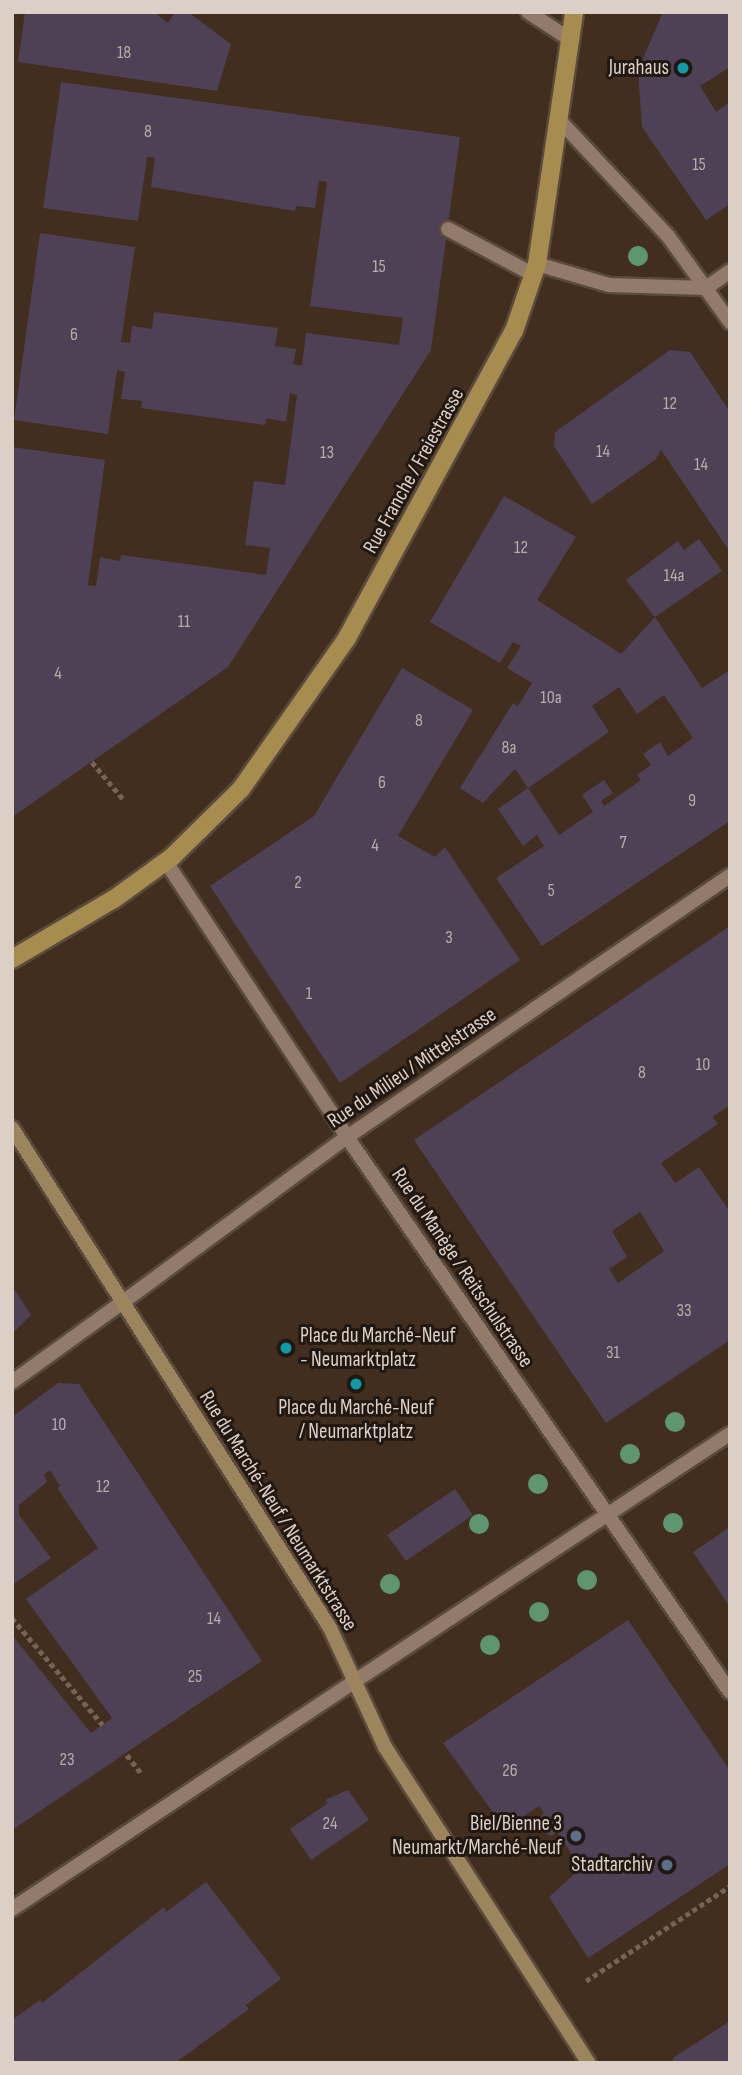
<!DOCTYPE html>
<html>
<head>
<meta charset="utf-8">
<style>
  body { margin:0 }
  #map { position:relative; width:742px; height:2075px; overflow:hidden; background:#412e1e; font-family:"Sofia Sans Condensed",sans-serif }
  div>[style] { position:absolute }
  .building>* { inset:0; background:#4e4155 }
  .path>* { height:4.5px; margin-top:-2.25px; transform-origin:0; background:repeating-linear-gradient(90deg,#756456 0 5px,transparent 0 8.5px) }
  .roads { filter:drop-shadow(2px 0 #5a4a3c) drop-shadow(-2px 0 #5a4a3c) drop-shadow(0 2px #5a4a3c) drop-shadow(0 -2px #5a4a3c) }
  .service>* { height:14px; margin:-7px; padding:0 7px; transform-origin:7px; border-radius:7px; background:#927b6a }
  .pedestrian>* { height:14px; margin:-7px; padding:0 7px; transform-origin:7px; border-radius:7px; background:#927b6a }
  .minor>* { height:14px; margin:-7px; padding:0 7px; transform-origin:7px; border-radius:7px; background:#927b6a }
  .tertiary>* { height:14px; margin:-7px; padding:0 7px; transform-origin:7px; border-radius:7px; background:#927b6a }
  .secondary>* { height:14px; margin:-7px; padding:0 7px; transform-origin:7px; border-radius:7px; background:#9c845c }
  .primary>* { height:18px; margin:-9px; padding:0 9px; transform-origin:9px; border-radius:9px; background:#a68c4e }
  .trees>* { width:20px; height:20px; margin:-10px; border-radius:50%; background:#5e9672 }
  .dots>* { width:19px; height:19px; translate:-50% -50%; box-sizing:border-box; border:4px solid #211811; border-radius:50% }
  span { translate:-50% -50%; white-space:nowrap; text-align:center; line-height:1.15; -webkit-text-stroke:6px #211811; paint-order:stroke }
  .number-label { font-size:18px; color:#b8acaa }
  .number-label span { -webkit-text-stroke-width:0 }
  .poi-label { font-size:21px; color:#dcd0c6 }
  .right { translate:-100% -50%; text-align:right }
  .left { translate:0 -50%; text-align:left }
  .street-label { font-size:21px; color:#dcd0c6 }
  .frame { position:absolute; inset:0; border:14px solid #dcd0c6; pointer-events:none }
</style>
</head>
<body>
<div id="map">
  <div class="building">
    <div style="clip-path:polygon(25px 12px,154px 12px,168px 23px,175px 12px,188px 12px,231px 44px,217px 91px,18px 62px)"></div>
    <div style="clip-path:polygon(663px 12px,730px 12px,730px 67px,700px 86px,716px 112px,730px 102px,730px 204px,706px 220px,642px 127px,638px 70px)"></div>
    <div style="clip-path:polygon(61px 82px,460px 137px,431px 350px,228px 667px,12px 817px,12px 447px,105px 460px,88px 585px,96px 586px,100px 557px,120px 561px,121px 555px,266px 575px,270px 548px,245px 545px,254px 481px,285px 485px,297px 395px,290px 393px,286px 422px,267px 418px,265px 425px,141px 408px,142px 401px,121px 399px,125px 372px,117px 370px,108px 434px,14px 420px,40px 233px,135px 247px,121px 342px,130px 343px,132px 326px,152px 329px,154px 312px,278px 328px,275px 346px,296px 349px,293px 364px,302px 366px,306px 333px,399px 345px,403px 318px,310px 306px,327px 182px,319px 181px,315px 208px,296px 206px,295px 211px,151px 187px,155px 158px,147px 157px,138px 221px,43px 208px)"></div>
    <div style="clip-path:polygon(670px 350px,690px 352px,730px 412px,730px 552px,661px 450px,655px 460px,592px 504px,554px 446px,555px 432px)"></div>
    <div style="clip-path:polygon(evenodd,504px 496px,576px 537px,537px 600px,621px 654px,655px 617px,702px 688px,730px 670px,730px 821px,542px 946px,496px 878px,544px 846px,537px 835px,523px 846px,498px 809px,528px 788px,515px 769px,483px 803px,460px 788px,513px 703px,518px 706px,532px 683px,507px 668px,521px 646px,513px 642px,500px 663px,430px 622px,504px 496px,619px 687px,637px 714px,664px 695px,693px 738px,668px 756px,660px 742px,643px 754px,651px 765px,637px 775px,641px 780px,604px 806px,601px 801px,613px 793px,604px 780px,582px 795px,593px 812px,559px 835px,528px 788px,609px 732px,592px 706px,619px 687px)"></div>
    <div style="clip-path:polygon(699px 539px,722px 571px,655px 617px,626px 580px,678px 541px,684px 550px)"></div>
    <div style="clip-path:polygon(402px 668px,473px 710px,398px 836px,435px 857px,445px 847px,520px 960px,340px 1083px,210px 886px,314px 816px)"></div>
    <div style="clip-path:polygon(evenodd,730px 926px,730px 1105px,712px 1117px,718px 1124px,661px 1163px,675px 1183px,699px 1167px,730px 1212px,730px 1340px,606px 1423px,414px 1140px,730px 926px,640px 1212px,664px 1251px,618px 1283px,609px 1269px,627px 1257px,612px 1231px,640px 1212px)"></div>
    <div style="clip-path:polygon(12px 1286px,31px 1315px,12px 1334px)"></div>
    <div style="clip-path:polygon(58px 1383px,79px 1384px,262px 1661px,12px 1830px,12px 1635px,91px 1733px,112px 1718px,26px 1599px,98px 1548px,57px 1488px,60px 1486px,50px 1470px,44px 1475px,47px 1482px,19px 1505px,19px 1515px,51px 1558px,12px 1585px,12px 1417px)"></div>
    <div style="clip-path:polygon(455px 1489px,473px 1515px,406px 1561px,387px 1535px)"></div>
    <div style="clip-path:polygon(730px 1527px,730px 1607px,693px 1552px)"></div>
    <div style="clip-path:polygon(628px 1620px,730px 1771px,730px 1864px,588px 1958px,549px 1897px,581px 1868px,557px 1832px,551px 1836px,540px 1831px,536px 1822px,544px 1813px,539px 1806px,505px 1829px,443px 1743px)"></div>
    <div style="clip-path:polygon(348px 1790px,369px 1820px,311px 1860px,290px 1829px,328px 1803px,325px 1800px)"></div>
    <div style="clip-path:polygon(206px 1882px,281px 1979px,246px 2005px,249px 2009px,175px 2063px,12px 2063px,12px 2020px,40px 2000px,42px 2003px,164px 1907px,166px 1912px)"></div>
    <div style="clip-path:polygon(730px 2021px,730px 2063px,672px 2063px,673px 2058px)"></div>
  </div>
  <div class="path">
    <div style="left:92px;top:762px;width:50px;rotate:49.9deg"></div>
    <div style="left:12px;top:1618px;width:140px;rotate:49.6deg"></div>
    <div style="left:127px;top:1755px;width:23px;rotate:52deg"></div>
    <div style="left:586px;top:1981px;width:173px;rotate:-33.4deg"></div>
  </div>
  <div class="roads">
    <div class="service">
      <div style="left:448px;top:229px;width:98px;rotate:28.1deg"></div>
    </div>
    <div class="pedestrian">
      <div style="left:12px;top:1382px;width:137px;rotate:-35.8deg"></div>
    </div>
    <div class="minor">
      <div style="left:528px;top:12px;width:51px;rotate:33.1deg"></div>
      <div style="left:706px;top:288px;width:29px;rotate:-35deg"></div>
      <div style="left:166px;top:862px;width:329px;rotate:56.6deg"></div>
      <div style="left:347px;top:1137px;width:674px;rotate:55.39deg"></div>
      <div style="left:123px;top:1302px;width:278px;rotate:-36.4deg"></div>
      <div style="left:347px;top:1137px;width:463px;rotate:-34.3deg"></div>
      <div style="left:12px;top:1909px;width:412px;rotate:-33.6deg"></div>
    </div>
    <div class="tertiary">
      <div style="left:560px;top:121px;width:158px;rotate:46.8deg"></div>
      <div style="left:668px;top:236px;width:106px;rotate:54.2deg"></div>
      <div style="left:537px;top:264px;width:75px;rotate:16.3deg"></div>
      <div style="left:609px;top:285px;width:97px;rotate:1.8deg"></div>
      <div style="left:355px;top:1681px;width:449px;rotate:-33.4deg"></div>
    </div>
    <div class="secondary">
      <div style="left:12px;top:1128px;width:593px;rotate:57.54deg"></div>
      <div style="left:330px;top:1628px;width:131px;rotate:65.2deg"></div>
      <div style="left:385px;top:1747px;width:376px;rotate:57.2deg"></div>
    </div>
    <div class="primary">
      <div style="left:12px;top:959px;width:118px;rotate:-30.5deg"></div>
      <div style="left:114px;top:899px;width:72px;rotate:-35.9deg"></div>
      <div style="left:172px;top:857px;width:97px;rotate:-44.6deg"></div>
      <div style="left:241px;top:789px;width:184px;rotate:-54.9deg"></div>
      <div style="left:347px;top:638px;width:349px;rotate:-61.5deg"></div>
      <div style="left:514px;top:331px;width:71px;rotate:-71.1deg"></div>
      <div style="left:537px;top:264px;width:255px;rotate:-81.6deg"></div>
    </div>
  </div>
  <div class="trees">
    <div style="left:638px;top:256px"></div>
    <div style="left:675px;top:1422px"></div>
    <div style="left:630px;top:1454px"></div>
    <div style="left:538px;top:1484px"></div>
    <div style="left:673px;top:1523px"></div>
    <div style="left:479px;top:1524px"></div>
    <div style="left:587px;top:1580px"></div>
    <div style="left:390px;top:1584px"></div>
    <div style="left:539px;top:1612px"></div>
    <div style="left:490px;top:1645px"></div>
  </div>
  <div class="dots">
    <div style="left:683px;top:68px;background:#0f9aa8"></div>
    <div style="left:286px;top:1348px;background:#0f9aa8"></div>
    <div style="left:356px;top:1384px;background:#0f9aa8"></div>
    <div style="left:576px;top:1836px;background:#5c6f8a"></div>
    <div style="left:667px;top:1865px;background:#5c6f8a"></div>
  </div>
  <div class="number-label">
    <span style="left:124px;top:53px">18</span>
    <span style="left:148px;top:132px">8</span>
    <span style="left:699px;top:165px">15</span>
    <span style="left:379px;top:267px">15</span>
    <span style="left:74px;top:335px">6</span>
    <span style="left:670px;top:404px">12</span>
    <span style="left:603px;top:452px">14</span>
    <span style="left:327px;top:453px">13</span>
    <span style="left:701px;top:465px">14</span>
    <span style="left:521px;top:548px">12</span>
    <span style="left:674px;top:576px">14a</span>
    <span style="left:184px;top:622px">11</span>
    <span style="left:58px;top:674px">4</span>
    <span style="left:551px;top:698px">10a</span>
    <span style="left:419px;top:721px">8</span>
    <span style="left:509px;top:748px">8a</span>
    <span style="left:382px;top:783px">6</span>
    <span style="left:692px;top:801px">9</span>
    <span style="left:623px;top:843px">7</span>
    <span style="left:375px;top:846px">4</span>
    <span style="left:298px;top:883px">2</span>
    <span style="left:551px;top:891px">5</span>
    <span style="left:449px;top:938px">3</span>
    <span style="left:309px;top:994px">1</span>
    <span style="left:703px;top:1065px">10</span>
    <span style="left:642px;top:1073px">8</span>
    <span style="left:684px;top:1311px">33</span>
    <span style="left:613px;top:1353px">31</span>
    <span style="left:59px;top:1425px">10</span>
    <span style="left:103px;top:1487px">12</span>
    <span style="left:214px;top:1619px">14</span>
    <span style="left:195px;top:1677px">25</span>
    <span style="left:67px;top:1760px">23</span>
    <span style="left:510px;top:1771px">26</span>
    <span style="left:330px;top:1824px">24</span>
  </div>
  <div class="poi-label">
    <span class="right" style="left:669px;top:68px">Jurahaus</span>
    <span class="left" style="left:300px;top:1348px">Place du Marché-Neuf<br>- Neumarktplatz</span>
    <span style="left:356px;top:1420px">Place du Marché-Neuf<br>/ Neumarktplatz</span>
    <span class="right" style="left:562px;top:1836px">Biel/Bienne 3<br>Neumarkt/Marché-Neuf</span>
    <span class="right" style="left:653px;top:1865px">Stadtarchiv</span>
  </div>
  <div class="street-label">
    <span style="left:414px;top:471px;rotate:-61deg">Rue Franche / Freiestrasse</span>
    <span style="left:412px;top:1068px;rotate:-34deg">Rue du Milieu / Mittelstrasse</span>
    <span style="left:462px;top:1268px;rotate:56deg">Rue du Manège / Reitschulstrasse</span>
    <span style="left:278px;top:1511px;rotate:58deg">Rue du Marché-Neuf / Neumarktstrasse</span>
  </div>
  <div class="frame"></div>
</div>
</body>
</html>
